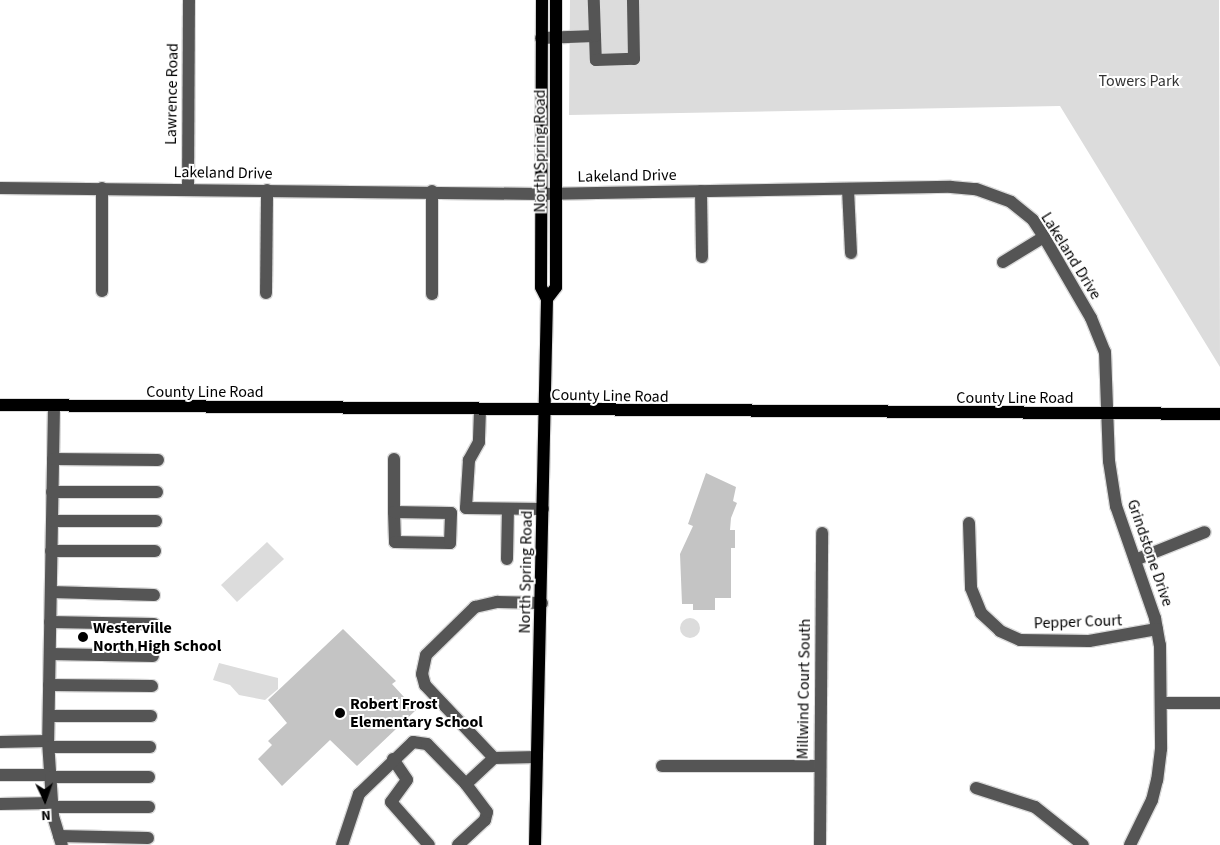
<!DOCTYPE html>
<html>
<head>
<meta charset="utf-8">
<style>
  body { margin:0 }
  #map { position:relative; width:1220px; height:845px; overflow:hidden; background:#fff; font-family:"Source Sans 3",sans-serif }
  div>[style] { position:absolute }
  .green>* { inset:0; background:#dcdcdc }
  .round { border-radius:50% }
  .building>* { inset:0; background:#c4c4c4 }
  .roads { filter:drop-shadow(1px 0 #dbdbdb) drop-shadow(-1px 0 #dbdbdb) drop-shadow(0 1px #dbdbdb) drop-shadow(0 -1px #dbdbdb) }
  .minor>* { height:12px; margin:-6px; padding:0 6px; transform-origin:6px; border-radius:6px; background:#555 }
  .major>* { height:12px; margin:-6px; padding:0 6px; transform-origin:6px; border-radius:6px; background:#000 }
  .dots>* { width:14px; height:14px; translate:-50% -50%; box-sizing:border-box; border:2px solid #fff; border-radius:50% }
  span { translate:-50% -50%; white-space:nowrap; text-align:center; line-height:1.15; -webkit-text-stroke:4px #fff; paint-order:stroke }
  .park-label { font-size:16px; color:#333 }
  .street-label { font-size:16px; color:#000 }
  .poi-label { font-size:16px; color:#000; font-weight:700 }
  .left { translate:0 -50%; text-align:left }
  .north { position:absolute; left:20px; top:775px; width:50px; height:50px; -webkit-text-stroke:4px #fff; paint-order:stroke; rotate:177deg; font-size:14px; font-weight:700; line-height:20px; text-align:center; color:#000 }
  .north::after { content:''; display:block; margin:auto; width:18px; height:22px; background:#000; clip-path:polygon(50% 0,100% 100%,50% 72%,0 100%) }
</style>
</head>
<body>
<div id="map">
  <div class="green">
    <div style="clip-path:polygon(570px 0,1219px 0,1220px 367px,1060px 106px,569px 115px)"></div>
    <div style="clip-path:polygon(267px 542px,284px 559px,237px 602px,221px 585px)"></div>
    <div class="round" style="left:680px;top:618px;width:20px;height:20px"></div>
    <div style="clip-path:polygon(219px 663px,278px 678px,278px 689px,265px 700px,239px 695px,230px 685px,213px 680px)"></div>
  </div>
  <div class="building">
    <div style="clip-path:polygon(706px 473px,736px 487px,733px 501px,737px 503px,731px 518px,730px 530px,735px 530px,735px 548px,731px 548px,731px 598px,715px 598px,715px 610px,693px 610px,693px 604px,682px 604px,680px 554px,693px 526px,688px 524px)"></div>
    <div style="clip-path:polygon(343px 629px,396px 681px,392px 684px,416px 710px,357px 766px,330px 740px,282px 786px,258px 759px,272px 745px,268px 741px,287px 723px,268px 700px)"></div>
  </div>
  <div class="roads">
    <div class="minor">
      <div style="left:595px;top:36px;width:24px;rotate:88deg"></div>
      <div style="left:596px;top:60px;width:38px;rotate:-2deg"></div>
      <div style="left:634px;top:59px;width:59px;rotate:-91deg"></div>
      <div style="left:541px;top:38px;width:54px;rotate:-2.1deg"></div>
      <div style="left:595px;top:36px;width:36px;rotate:-92deg"></div>
      <div style="left:0;top:188px;width:540px;rotate:0.64deg"></div>
      <div style="left:540px;top:194px;width:411px;rotate:-1deg"></div>
      <div style="left:951px;top:187px;width:25px;rotate:5deg"></div>
      <div style="left:976px;top:189px;width:37px;rotate:20deg"></div>
      <div style="left:1011px;top:202px;width:28px;rotate:39deg"></div>
      <div style="left:1033px;top:220px;width:20px;rotate:57deg"></div>
      <div style="left:1044px;top:237px;width:94px;rotate:59.9deg"></div>
      <div style="left:1091px;top:318px;width:37px;rotate:68deg"></div>
      <div style="left:1105px;top:352px;width:109px;rotate:87.9deg"></div>
      <div style="left:1109px;top:461px;width:46px;rotate:81.2deg"></div>
      <div style="left:1116px;top:506px;width:119px;rotate:70.8deg"></div>
      <div style="left:1155px;top:618px;width:27px;rotate:80deg"></div>
      <div style="left:1160px;top:645px;width:104px;rotate:89.4deg"></div>
      <div style="left:1161px;top:749px;width:31px;rotate:97deg"></div>
      <div style="left:1157px;top:780px;width:21px;rotate:104deg"></div>
      <div style="left:1152px;top:800px;width:50px;rotate:116.1deg"></div>
      <div style="left:188px;top:189px;width:189px;rotate:-89.7deg"></div>
      <div style="left:848px;top:189px;width:64px;rotate:87.3deg"></div>
      <div style="left:701px;top:191px;width:66px;rotate:89.1deg"></div>
      <div style="left:1003px;top:262px;width:48px;rotate:-31.4deg"></div>
      <div style="left:102px;top:291px;width:103px;rotate:-90deg"></div>
      <div style="left:266px;top:293px;width:103px;rotate:-89.4deg"></div>
      <div style="left:432px;top:294px;width:103px;rotate:-90deg"></div>
      <div style="left:54px;top:406px;width:335px;rotate:91deg"></div>
      <div style="left:48px;top:741px;width:75px;rotate:86.2deg"></div>
      <div style="left:53px;top:816px;width:30px;rotate:73deg"></div>
      <div style="left:480px;top:410px;width:32px;rotate:92deg"></div>
      <div style="left:479px;top:442px;width:21px;rotate:119deg"></div>
      <div style="left:469px;top:460px;width:48px;rotate:93.6deg"></div>
      <div style="left:466px;top:508px;width:77px;rotate:0.7deg"></div>
      <div style="left:53px;top:459px;width:105px;rotate:0.5deg"></div>
      <div style="left:394px;top:459px;width:53px;rotate:90deg"></div>
      <div style="left:394px;top:512px;width:30px;rotate:88deg"></div>
      <div style="left:395px;top:542px;width:55px;rotate:1deg"></div>
      <div style="left:450px;top:543px;width:30px;rotate:-88deg"></div>
      <div style="left:451px;top:513px;width:57px;rotate:-179deg"></div>
      <div style="left:52px;top:492px;width:105px"></div>
      <div style="left:52px;top:521px;width:104px"></div>
      <div style="left:969px;top:523px;width:65px;rotate:88.2deg"></div>
      <div style="left:971px;top:588px;width:27px;rotate:68deg"></div>
      <div style="left:981px;top:613px;width:26px;rotate:43deg"></div>
      <div style="left:1000px;top:631px;width:22px;rotate:24deg"></div>
      <div style="left:1020px;top:640px;width:69px;rotate:0.8deg"></div>
      <div style="left:1089px;top:641px;width:69px;rotate:-10deg"></div>
      <div style="left:51px;top:551px;width:104px"></div>
      <div style="left:507px;top:559px;width:50px;rotate:-88.9deg"></div>
      <div style="left:1135px;top:560px;width:75px;rotate:-21.8deg"></div>
      <div style="left:51px;top:592px;width:103px;rotate:1.7deg"></div>
      <div style="left:50px;top:622px;width:104px;rotate:1.1deg"></div>
      <div style="left:50px;top:654px;width:103px;rotate:1.1deg"></div>
      <div style="left:49px;top:685px;width:103px;rotate:0.6deg"></div>
      <div style="left:1162px;top:703px;width:58px"></div>
      <div style="left:49px;top:716px;width:102px"></div>
      <div style="left:0;top:742px;width:48px;rotate:-1.2deg"></div>
      <div style="left:49px;top:747px;width:101px"></div>
      <div style="left:537px;top:757px;width:43px;rotate:178.7deg"></div>
      <div style="left:494px;top:758px;width:100px;rotate:-133.4deg"></div>
      <div style="left:425px;top:685px;width:11px;rotate:-105deg"></div>
      <div style="left:422px;top:674px;width:19px;rotate:-78deg"></div>
      <div style="left:426px;top:655px;width:69px;rotate:-44.4deg"></div>
      <div style="left:475px;top:607px;width:23px;rotate:-13deg"></div>
      <div style="left:497px;top:602px;width:45px;rotate:1.3deg"></div>
      <div style="left:393px;top:759px;width:25px;rotate:56deg"></div>
      <div style="left:407px;top:780px;width:27px;rotate:126deg"></div>
      <div style="left:391px;top:802px;width:57px;rotate:48.5deg"></div>
      <div style="left:662px;top:766px;width:158px"></div>
      <div style="left:0;top:775px;width:51px"></div>
      <div style="left:51px;top:777px;width:98px"></div>
      <div style="left:976px;top:788px;width:62px;rotate:17.9deg"></div>
      <div style="left:1035px;top:807px;width:61px;rotate:38.4deg"></div>
      <div style="left:0;top:804px;width:52px;rotate:-1.1deg"></div>
      <div style="left:53px;top:807px;width:96px"></div>
      <div style="left:59px;top:836px;width:89px;rotate:1.3deg"></div>
      <div style="left:342px;top:845px;width:54px;rotate:-71.6deg"></div>
      <div style="left:359px;top:794px;width:75px;rotate:-43.9deg"></div>
      <div style="left:413px;top:742px;width:14px;rotate:8deg"></div>
      <div style="left:427px;top:744px;width:56px;rotate:45.7deg"></div>
      <div style="left:466px;top:784px;width:38px;rotate:-43deg"></div>
      <div style="left:458px;top:845px;width:37px;rotate:-43deg"></div>
      <div style="left:485px;top:820px;width:8px;rotate:-76deg"></div>
      <div style="left:487px;top:812px;width:35px;rotate:-127deg"></div>
      <div style="left:820px;top:845px;width:312px;rotate:-89.6deg"></div>
    </div>
    <div class="major">
      <div style="left:547px;top:299px;width:15px;rotate:-53deg"></div>
      <div style="left:556px;top:287px;width:287px;rotate:-90deg"></div>
      <div style="left:0;top:405px;width:1220px;rotate:0.42deg"></div>
      <div style="left:535px;top:845px;width:546px;rotate:-88.74deg"></div>
      <div style="left:547px;top:299px;width:13px;rotate:-117deg"></div>
      <div style="left:541px;top:287px;width:287px;rotate:-89.8deg"></div>
    </div>
  </div>
  <div class="dots">
    <div style="left:83px;top:637px;background:#000"></div>
    <div style="left:340px;top:713px;background:#000"></div>
  </div>
  <div class="park-label">
    <span style="left:1139px;top:81px">Towers Park</span>
  </div>
  <div class="street-label">
    <span style="left:172px;top:94px;rotate:-89deg">Lawrence Road</span>
    <span style="left:540px;top:151px;rotate:-90deg">North Spring Road</span>
    <span style="left:223px;top:173px;rotate:1deg">Lakeland Drive</span>
    <span style="left:627px;top:176px;rotate:-1deg">Lakeland Drive</span>
    <span style="left:1071px;top:256px;rotate:58deg">Lakeland Drive</span>
    <span style="left:205px;top:392px">County Line Road</span>
    <span style="left:610px;top:396px;rotate:1deg">County Line Road</span>
    <span style="left:1015px;top:398px">County Line Road</span>
    <span style="left:1150px;top:553px;rotate:71deg">Grindstone Drive</span>
    <span style="left:526px;top:572px;rotate:-89deg">North Spring Road</span>
    <span style="left:1078px;top:622px;rotate:-2deg">Pepper Court</span>
    <span style="left:804px;top:689px;rotate:-89deg">Millwind Court South</span>
  </div>
  <div class="poi-label">
    <span class="left" style="left:93px;top:637px">Westerville<br>North High School</span>
    <span class="left" style="left:350px;top:713px">Robert Frost<br>Elementary School</span>
  </div>
  <div class="north">N</div>
</div>
</body>
</html>
